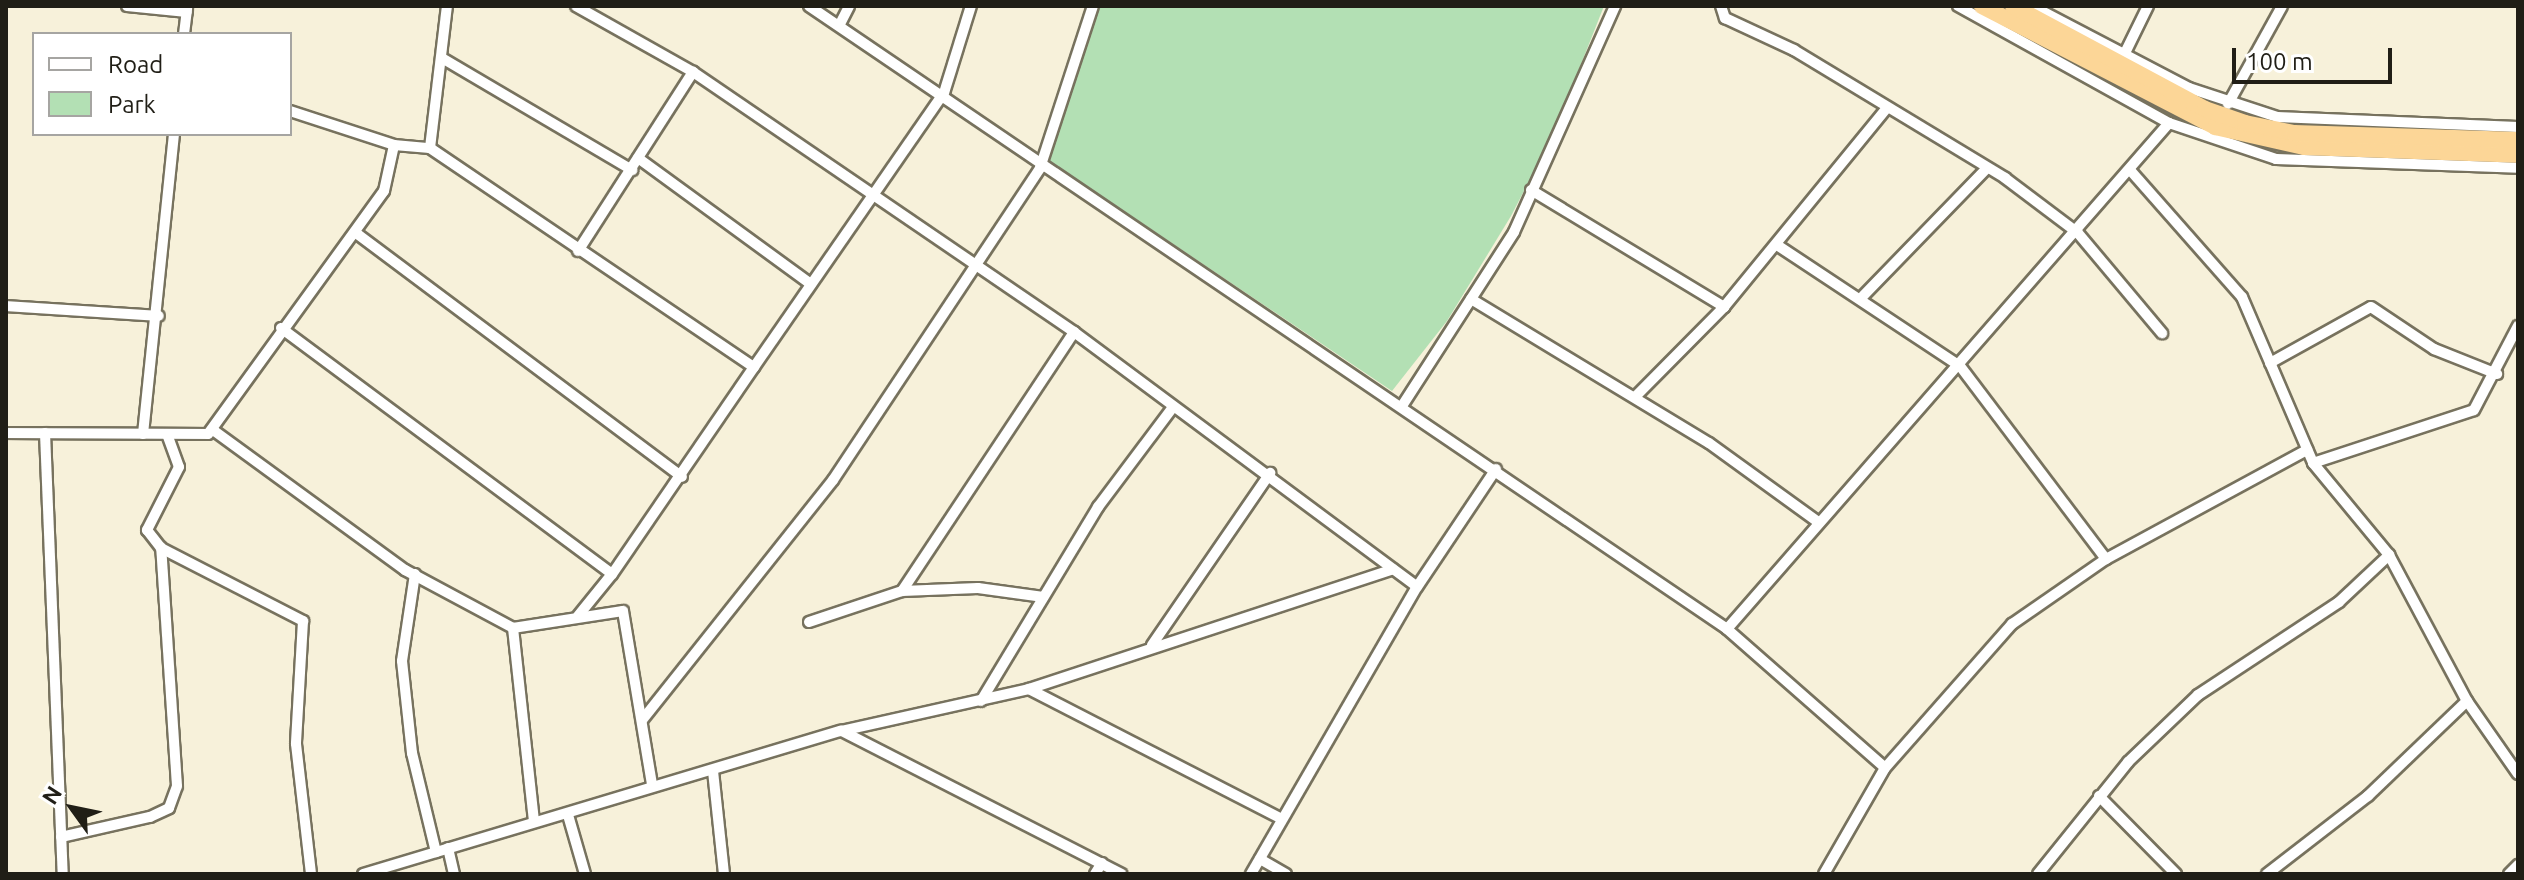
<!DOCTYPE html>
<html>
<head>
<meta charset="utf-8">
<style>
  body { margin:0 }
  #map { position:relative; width:2524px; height:880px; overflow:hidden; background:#f7f1da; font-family:Ubuntu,sans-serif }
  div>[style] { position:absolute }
  .green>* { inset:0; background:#b3e0b4 }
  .roads { filter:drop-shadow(2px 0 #77725e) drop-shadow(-2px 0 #77725e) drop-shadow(0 2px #77725e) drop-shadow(0 -2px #77725e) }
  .minor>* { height:10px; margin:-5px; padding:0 5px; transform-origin:5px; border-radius:5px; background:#fff }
  .trunk>* { height:16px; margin:-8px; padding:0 8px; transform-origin:8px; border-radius:8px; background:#fcd697 }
  span { translate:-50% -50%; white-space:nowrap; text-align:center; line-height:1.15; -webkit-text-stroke:7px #fff; paint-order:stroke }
  .frame { position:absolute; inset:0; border:8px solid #201e16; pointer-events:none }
  .legend { position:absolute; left:32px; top:32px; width:260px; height:104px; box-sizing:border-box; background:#fff; border:2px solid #a6a5a2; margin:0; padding:10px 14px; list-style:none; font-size:24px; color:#201e16 }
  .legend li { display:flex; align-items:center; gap:16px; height:40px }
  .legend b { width:40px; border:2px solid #a6a5a2 }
  .north { position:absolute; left:32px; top:768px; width:80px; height:80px; -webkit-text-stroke:6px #fff; paint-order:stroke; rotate:303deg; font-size:22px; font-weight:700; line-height:32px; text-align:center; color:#201e16 }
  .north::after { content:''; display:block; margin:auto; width:28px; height:36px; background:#201e16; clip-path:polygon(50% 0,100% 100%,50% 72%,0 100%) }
  .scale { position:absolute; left:2232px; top:48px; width:160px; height:36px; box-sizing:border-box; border:4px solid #201e16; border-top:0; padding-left:10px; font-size:24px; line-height:28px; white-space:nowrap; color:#201e16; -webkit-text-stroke:6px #fff; paint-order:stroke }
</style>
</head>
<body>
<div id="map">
  <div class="green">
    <div style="clip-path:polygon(1100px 6px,1604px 6px,1553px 135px,1511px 216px,1447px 321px,1392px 391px,1048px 160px)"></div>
  </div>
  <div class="roads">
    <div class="minor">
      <div style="left:127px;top:6px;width:60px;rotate:5.7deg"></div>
      <div style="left:576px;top:6px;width:134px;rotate:29.4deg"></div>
      <div style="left:693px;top:72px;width:461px;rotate:34.3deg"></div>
      <div style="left:1074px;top:332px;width:427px;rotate:36.6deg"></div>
      <div style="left:809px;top:6px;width:1109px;rotate:34.16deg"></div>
      <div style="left:1727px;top:629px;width:210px;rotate:41.3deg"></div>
      <div style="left:1721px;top:6px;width:13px;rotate:72deg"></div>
      <div style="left:1725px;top:18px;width:76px;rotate:24.9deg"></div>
      <div style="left:1794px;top:50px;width:247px;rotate:31.2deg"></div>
      <div style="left:2005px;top:178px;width:91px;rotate:37deg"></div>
      <div style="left:2078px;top:233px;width:131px;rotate:50deg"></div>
      <div style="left:1958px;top:6px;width:241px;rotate:29deg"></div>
      <div style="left:2169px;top:123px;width:113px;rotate:18.6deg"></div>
      <div style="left:2276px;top:159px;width:242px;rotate:2.1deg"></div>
      <div style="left:2032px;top:6px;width:177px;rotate:27.6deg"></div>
      <div style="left:2189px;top:88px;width:93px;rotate:18.2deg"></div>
      <div style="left:2277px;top:117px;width:241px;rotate:2.4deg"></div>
      <div style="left:840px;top:24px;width:20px;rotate:-63deg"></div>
      <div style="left:184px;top:34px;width:26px;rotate:-83deg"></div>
      <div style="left:2124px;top:55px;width:55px;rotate:-63.9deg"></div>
      <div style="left:442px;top:58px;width:221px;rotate:30.5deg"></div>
      <div style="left:2228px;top:104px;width:112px;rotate:-61.1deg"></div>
      <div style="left:290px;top:111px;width:109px;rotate:18.1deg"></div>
      <div style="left:394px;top:145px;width:36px;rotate:5deg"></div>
      <div style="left:430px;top:148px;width:391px;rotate:34.1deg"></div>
      <div style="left:754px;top:367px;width:251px;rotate:124.4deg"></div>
      <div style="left:430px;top:148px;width:143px;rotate:-83.2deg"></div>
      <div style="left:638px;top:158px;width:214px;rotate:36.1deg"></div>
      <div style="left:2130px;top:170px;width:169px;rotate:48.6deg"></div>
      <div style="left:2242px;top:297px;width:181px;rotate:66.8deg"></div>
      <div style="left:2313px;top:463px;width:119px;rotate:50.4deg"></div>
      <div style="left:2389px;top:555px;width:166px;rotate:61.9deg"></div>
      <div style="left:2467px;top:701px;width:89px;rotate:55.1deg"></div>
      <div style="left:1531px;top:190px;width:226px;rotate:31.2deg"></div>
      <div style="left:356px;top:233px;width:407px;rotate:36.8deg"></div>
      <div style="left:1777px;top:245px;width:219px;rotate:33.5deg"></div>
      <div style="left:1960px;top:366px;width:242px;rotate:52.9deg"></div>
      <div style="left:578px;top:251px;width:213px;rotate:-57.3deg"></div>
      <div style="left:1863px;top:296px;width:178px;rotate:-45.9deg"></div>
      <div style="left:1471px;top:299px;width:278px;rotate:31.2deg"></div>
      <div style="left:1709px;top:443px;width:135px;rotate:35.9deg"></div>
      <div style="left:6px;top:306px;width:153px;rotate:3.7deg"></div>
      <div style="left:281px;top:328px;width:412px;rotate:36.6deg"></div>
      <div style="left:612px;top:574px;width:54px;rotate:129deg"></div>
      <div style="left:2270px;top:363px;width:115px;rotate:-29deg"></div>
      <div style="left:2371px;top:307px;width:76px;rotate:33.7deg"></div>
      <div style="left:2434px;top:349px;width:68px;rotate:21.6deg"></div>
      <div style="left:754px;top:367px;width:333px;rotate:-55.3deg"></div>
      <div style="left:944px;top:93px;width:91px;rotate:-72.8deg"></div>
      <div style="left:1635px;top:397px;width:127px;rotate:-45.3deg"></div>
      <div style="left:1724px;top:307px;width:256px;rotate:-50.7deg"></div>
      <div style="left:1402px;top:406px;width:207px;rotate:-57.2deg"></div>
      <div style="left:1514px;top:232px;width:248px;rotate:-65.9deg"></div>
      <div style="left:213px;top:430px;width:238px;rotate:36.1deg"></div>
      <div style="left:405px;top:570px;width:123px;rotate:28.2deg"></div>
      <div style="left:513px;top:628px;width:194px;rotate:83.8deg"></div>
      <div style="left:6px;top:433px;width:202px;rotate:0.3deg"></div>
      <div style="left:208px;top:434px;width:300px;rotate:-54.1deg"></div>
      <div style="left:384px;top:191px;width:47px;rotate:-77.7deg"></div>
      <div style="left:45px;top:433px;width:441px;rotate:87.7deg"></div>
      <div style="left:143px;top:434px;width:302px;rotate:-84.1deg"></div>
      <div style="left:167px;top:434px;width:35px;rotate:70deg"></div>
      <div style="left:179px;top:467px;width:71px;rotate:116.9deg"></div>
      <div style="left:147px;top:530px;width:23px;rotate:52deg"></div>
      <div style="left:161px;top:548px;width:160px;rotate:27.2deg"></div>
      <div style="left:303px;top:621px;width:123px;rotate:93.3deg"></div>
      <div style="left:296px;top:744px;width:131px;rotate:83.4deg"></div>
      <div style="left:2313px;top:463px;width:169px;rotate:-18.2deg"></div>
      <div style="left:2474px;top:410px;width:95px;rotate:-62.4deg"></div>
      <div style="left:415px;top:574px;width:88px;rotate:98.5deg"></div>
      <div style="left:402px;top:661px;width:93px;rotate:83.8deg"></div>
      <div style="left:412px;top:753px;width:102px;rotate:76.4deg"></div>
      <div style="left:902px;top:591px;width:311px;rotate:-56.4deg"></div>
      <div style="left:809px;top:622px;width:98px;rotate:-18.4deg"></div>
      <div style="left:902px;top:591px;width:76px;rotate:-2.3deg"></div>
      <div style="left:978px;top:588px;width:66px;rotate:7.9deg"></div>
      <div style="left:513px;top:628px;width:111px;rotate:-8.8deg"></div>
      <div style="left:623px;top:611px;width:176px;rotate:80.5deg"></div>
      <div style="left:1727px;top:629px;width:672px;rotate:-48.86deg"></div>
      <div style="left:1152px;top:645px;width:209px;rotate:-55.5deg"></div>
      <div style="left:1029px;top:689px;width:284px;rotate:27.2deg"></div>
      <div style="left:981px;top:701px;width:227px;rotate:-58.9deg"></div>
      <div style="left:1098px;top:507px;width:125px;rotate:-53.1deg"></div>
      <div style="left:643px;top:719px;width:305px;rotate:-51.5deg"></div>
      <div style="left:833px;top:480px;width:374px;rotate:-56.4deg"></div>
      <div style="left:1040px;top:168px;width:170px;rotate:-71.9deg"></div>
      <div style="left:842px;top:731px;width:314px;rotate:27.1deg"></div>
      <div style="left:713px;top:771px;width:104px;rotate:83.9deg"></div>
      <div style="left:2099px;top:796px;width:110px;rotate:45.4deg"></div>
      <div style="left:568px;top:815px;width:61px;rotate:73.9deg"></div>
      <div style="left:61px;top:837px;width:91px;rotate:-12.7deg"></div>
      <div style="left:150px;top:817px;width:21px;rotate:-25deg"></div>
      <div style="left:169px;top:808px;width:23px;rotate:-70deg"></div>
      <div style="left:177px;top:786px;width:239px;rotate:-93.8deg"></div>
      <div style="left:448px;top:848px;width:27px;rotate:77deg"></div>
      <div style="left:1260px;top:859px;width:30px;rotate:30deg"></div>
      <div style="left:363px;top:874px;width:499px;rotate:-16.7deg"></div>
      <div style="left:841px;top:731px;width:193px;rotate:-12.6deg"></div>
      <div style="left:1029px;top:689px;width:383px;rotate:-18.2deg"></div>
      <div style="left:1095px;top:874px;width:13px;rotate:-58deg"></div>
      <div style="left:1251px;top:874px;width:332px;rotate:-60deg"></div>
      <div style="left:1417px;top:587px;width:142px;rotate:-56.2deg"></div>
      <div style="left:1824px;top:874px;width:122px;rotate:-60.1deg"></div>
      <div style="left:1885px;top:768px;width:192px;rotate:-48.6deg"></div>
      <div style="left:2012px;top:624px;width:114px;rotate:-34.7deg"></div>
      <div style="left:2106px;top:559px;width:229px;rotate:-28.5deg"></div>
      <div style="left:2038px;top:874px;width:144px;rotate:-51.2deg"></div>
      <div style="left:2128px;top:762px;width:97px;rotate:-43.7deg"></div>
      <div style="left:2198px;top:695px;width:169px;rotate:-33.4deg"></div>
      <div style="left:2339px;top:602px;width:69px;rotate:-43.2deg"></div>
      <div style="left:2267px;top:874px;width:128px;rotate:-37.7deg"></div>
      <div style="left:2368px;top:796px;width:137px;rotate:-43.8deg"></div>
      <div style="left:2509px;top:874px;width:13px;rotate:-45deg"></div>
    </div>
    <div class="trunk">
      <div style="left:1982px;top:6px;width:263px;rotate:27.4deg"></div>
      <div style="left:2215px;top:127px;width:91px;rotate:12.7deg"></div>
      <div style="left:2304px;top:147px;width:214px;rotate:2.1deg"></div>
      <div style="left:2013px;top:6px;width:218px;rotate:28.2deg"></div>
      <div style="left:2205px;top:109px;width:42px;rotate:19.3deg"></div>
      <div style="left:2245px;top:123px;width:50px;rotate:11.5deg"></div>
      <div style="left:2294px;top:133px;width:224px;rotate:1.8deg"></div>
    </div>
  </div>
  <div class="frame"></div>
  <ul class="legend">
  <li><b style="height:10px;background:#fff"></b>Road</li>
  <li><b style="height:22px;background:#b3e0b4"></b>Park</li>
  </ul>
  <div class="north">N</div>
  <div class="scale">100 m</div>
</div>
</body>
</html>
